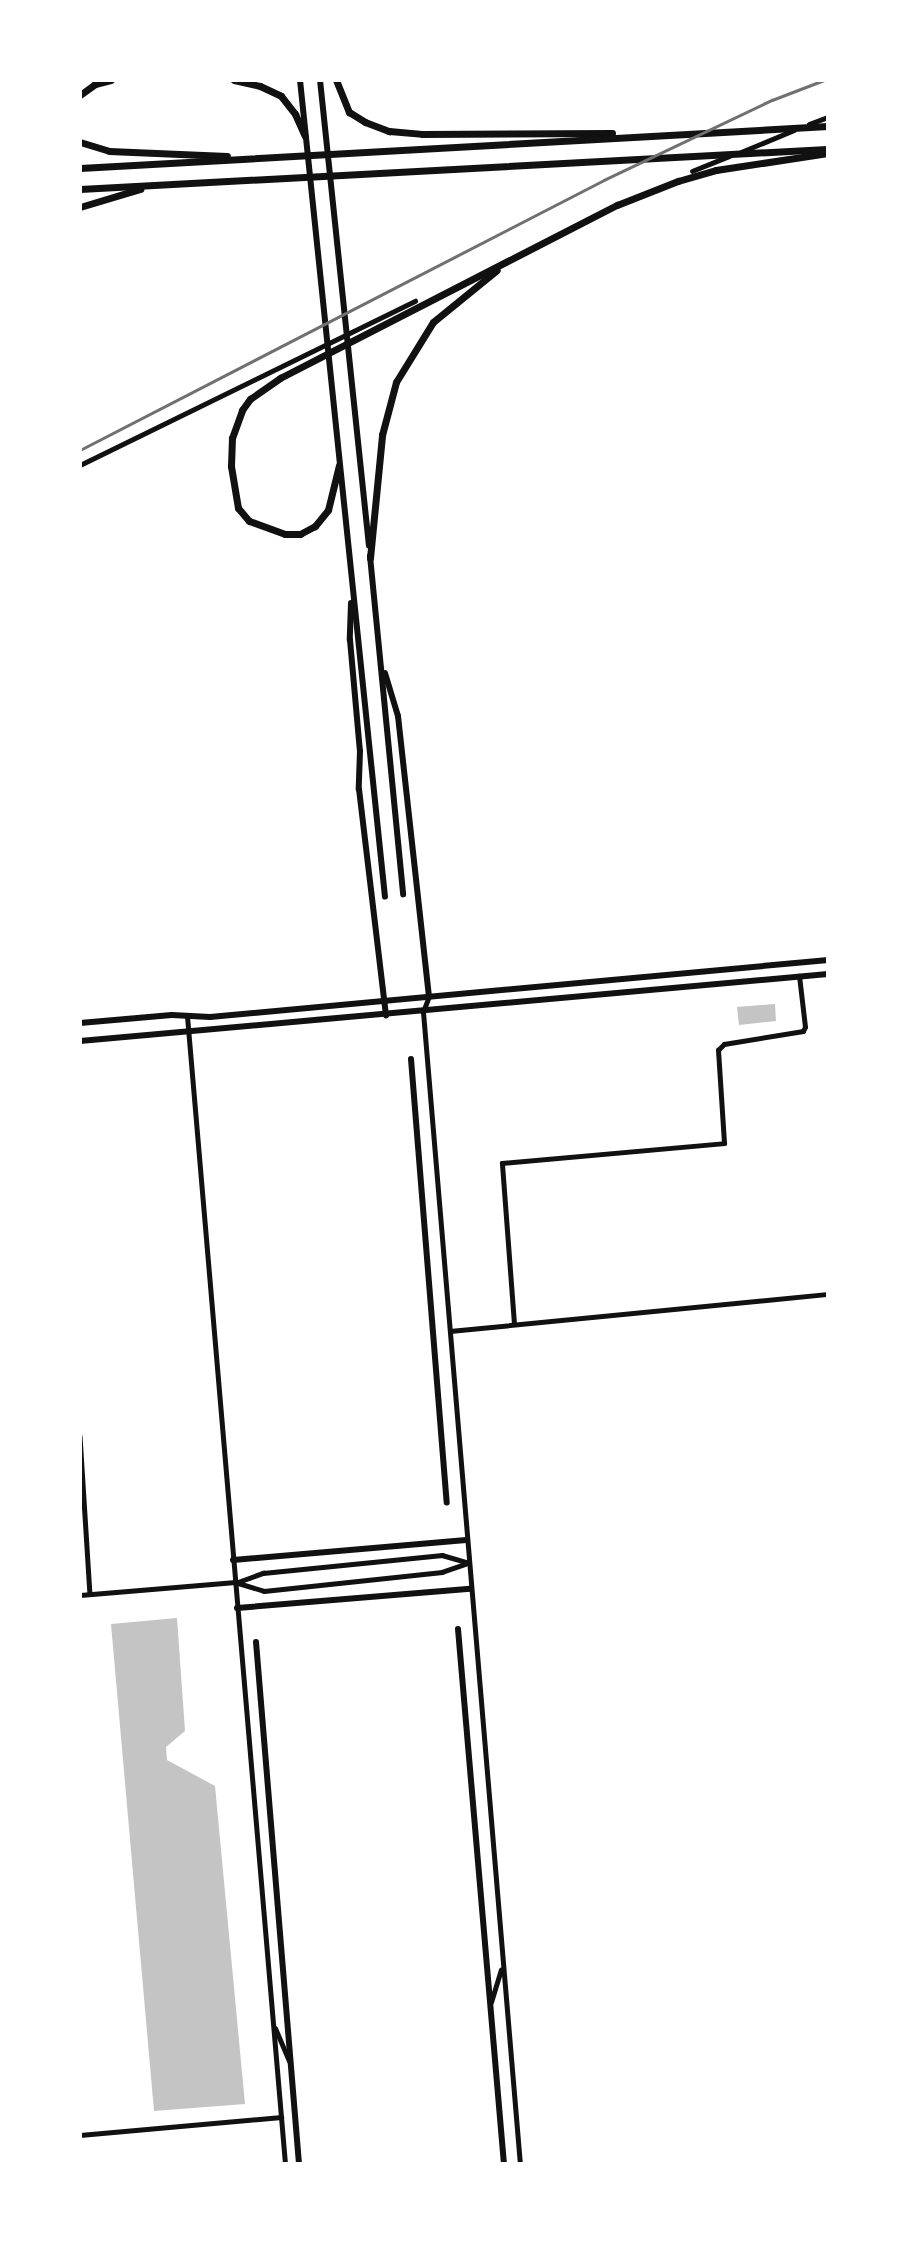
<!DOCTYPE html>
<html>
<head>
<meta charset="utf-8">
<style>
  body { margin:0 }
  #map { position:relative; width:908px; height:2244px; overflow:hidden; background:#fff; font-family:"Source Sans 3",sans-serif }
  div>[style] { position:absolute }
  .building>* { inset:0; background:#c4c4c4 }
  .minor>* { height:4.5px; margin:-2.25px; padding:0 2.25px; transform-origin:2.25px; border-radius:2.25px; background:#111 }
  .tertiary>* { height:5px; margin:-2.5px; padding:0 2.5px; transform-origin:2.5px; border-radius:2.5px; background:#111 }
  .secondary>* { height:5px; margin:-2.5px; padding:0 2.5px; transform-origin:2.5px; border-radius:2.5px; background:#111 }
  .primary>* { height:6px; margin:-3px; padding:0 3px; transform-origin:3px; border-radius:3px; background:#111 }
  .trunk>* { height:7px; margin:-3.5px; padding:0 3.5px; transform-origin:3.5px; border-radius:3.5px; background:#111 }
  .rail>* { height:2.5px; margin:-1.25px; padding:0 1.25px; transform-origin:1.25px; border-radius:1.25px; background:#707070 }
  span { translate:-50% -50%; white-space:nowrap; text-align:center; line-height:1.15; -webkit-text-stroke:5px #fff; paint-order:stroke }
  .frame { position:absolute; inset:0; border:82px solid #fff; pointer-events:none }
</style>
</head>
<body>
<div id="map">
  <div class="building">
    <div style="clip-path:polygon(775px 1004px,776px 1021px,739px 1025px,737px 1007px)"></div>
    <div style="clip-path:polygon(177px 1618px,185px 1731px,166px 1747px,167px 1760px,215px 1786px,245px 2104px,154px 2111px,111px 1624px)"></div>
  </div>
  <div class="minor">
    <div style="left:809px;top:124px;width:20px;rotate:-20deg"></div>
    <div style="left:741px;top:152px;width:57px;rotate:-22.5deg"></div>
    <div style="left:692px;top:171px;width:40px;rotate:-22deg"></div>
    <div style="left:80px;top:465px;width:373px;rotate:-26.1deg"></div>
    <div style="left:514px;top:1324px;width:161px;rotate:-94.3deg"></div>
    <div style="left:502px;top:1163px;width:223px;rotate:-5.1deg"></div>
    <div style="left:724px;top:1143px;width:93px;rotate:-93.7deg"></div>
    <div style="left:718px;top:1050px;width:8px;rotate:-45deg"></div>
    <div style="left:724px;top:1044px;width:80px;rotate:-9.3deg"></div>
    <div style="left:803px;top:1031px;width:4px;rotate:-63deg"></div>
    <div style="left:805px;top:1027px;width:51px;rotate:-96.7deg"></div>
    <div style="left:450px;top:1331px;width:380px;rotate:-5.6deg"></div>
    <div style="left:80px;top:1436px;width:158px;rotate:86.4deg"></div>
    <div style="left:235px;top:1582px;width:30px;rotate:17deg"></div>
    <div style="left:264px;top:1591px;width:179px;rotate:-6.1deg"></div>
    <div style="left:442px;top:1572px;width:28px;rotate:-19deg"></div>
    <div style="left:238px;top:1582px;width:27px;rotate:-20deg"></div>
    <div style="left:263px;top:1573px;width:180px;rotate:-5.7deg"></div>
    <div style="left:442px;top:1555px;width:26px;rotate:16deg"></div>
    <div style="left:80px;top:2135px;width:202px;rotate:-5.1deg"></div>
  </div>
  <div class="tertiary">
    <div style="left:80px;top:1595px;width:156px;rotate:-4.8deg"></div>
  </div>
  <div class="secondary">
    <div style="left:429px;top:996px;width:17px;rotate:111deg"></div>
    <div style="left:423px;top:1012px;width:1156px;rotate:85.19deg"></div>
    <div style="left:187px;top:1016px;width:1152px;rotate:85.12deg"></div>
    <div style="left:491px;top:2002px;width:34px;rotate:-73deg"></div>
    <div style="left:275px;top:2028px;width:36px;rotate:67deg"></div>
  </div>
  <div class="primary">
    <div style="left:300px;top:80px;width:821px;rotate:84.06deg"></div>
    <div style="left:320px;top:80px;width:468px;rotate:84deg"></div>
    <div style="left:370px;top:556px;width:340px;rotate:84.4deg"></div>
    <div style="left:351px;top:603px;width:37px;rotate:92deg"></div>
    <div style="left:350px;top:640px;width:111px;rotate:84.9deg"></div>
    <div style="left:360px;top:751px;width:38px;rotate:92deg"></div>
    <div style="left:359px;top:789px;width:228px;rotate:83.2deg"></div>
    <div style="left:385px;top:673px;width:45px;rotate:73.2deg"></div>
    <div style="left:398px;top:716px;width:282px;rotate:83.7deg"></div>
    <div style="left:80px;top:1023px;width:92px;rotate:-5deg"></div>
    <div style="left:172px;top:1015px;width:38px;rotate:3deg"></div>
    <div style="left:210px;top:1017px;width:621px;rotate:-5.27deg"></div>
    <div style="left:80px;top:1041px;width:751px;rotate:-5.12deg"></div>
    <div style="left:411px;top:1059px;width:445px;rotate:85.4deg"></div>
    <div style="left:233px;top:1560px;width:234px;rotate:-4.9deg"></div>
    <div style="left:237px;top:1608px;width:234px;rotate:-4.7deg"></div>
    <div style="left:458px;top:1629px;width:537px;rotate:85.09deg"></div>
    <div style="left:256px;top:1642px;width:524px;rotate:85.29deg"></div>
  </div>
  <div class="trunk">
    <div style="left:234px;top:80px;width:27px;rotate:13deg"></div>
    <div style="left:260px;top:86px;width:23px;rotate:25deg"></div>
    <div style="left:281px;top:96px;width:23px;rotate:52deg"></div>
    <div style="left:295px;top:114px;width:24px;rotate:66deg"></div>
    <div style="left:336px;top:80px;width:35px;rotate:68deg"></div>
    <div style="left:349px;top:112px;width:19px;rotate:32deg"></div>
    <div style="left:365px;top:122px;width:26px;rotate:21deg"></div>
    <div style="left:389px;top:131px;width:33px;rotate:5deg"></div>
    <div style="left:422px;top:134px;width:190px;rotate:-0.3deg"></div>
    <div style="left:80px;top:95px;width:19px;rotate:-36deg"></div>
    <div style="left:95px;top:84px;width:16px;rotate:-14deg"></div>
    <div style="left:80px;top:142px;width:30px;rotate:17deg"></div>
    <div style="left:109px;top:151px;width:118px;rotate:2.4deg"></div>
    <div style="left:80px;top:168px;width:749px;rotate:-3.21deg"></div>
    <div style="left:80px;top:189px;width:748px;rotate:-3.07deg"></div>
    <div style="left:80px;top:207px;width:63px;rotate:-16.7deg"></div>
    <div style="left:339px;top:465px;width:46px;rotate:103.7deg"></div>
    <div style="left:328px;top:510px;width:21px;rotate:129deg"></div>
    <div style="left:315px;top:526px;width:17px;rotate:152deg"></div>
    <div style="left:300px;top:534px;width:15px;rotate:180deg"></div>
    <div style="left:285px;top:534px;width:38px;rotate:-160deg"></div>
    <div style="left:249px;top:521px;width:17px;rotate:-130deg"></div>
    <div style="left:238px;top:508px;width:43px;rotate:-99.5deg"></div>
    <div style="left:231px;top:466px;width:28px;rotate:-88deg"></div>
    <div style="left:232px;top:438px;width:30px;rotate:-70deg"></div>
    <div style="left:242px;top:410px;width:14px;rotate:-54deg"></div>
    <div style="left:250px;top:399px;width:37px;rotate:-35deg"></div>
    <div style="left:280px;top:378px;width:379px;rotate:-27.2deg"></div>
    <div style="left:617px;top:205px;width:66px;rotate:-21.5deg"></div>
    <div style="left:678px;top:181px;width:40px;rotate:-16deg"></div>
    <div style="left:716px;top:170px;width:113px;rotate:-8.6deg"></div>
    <div style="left:370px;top:558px;width:124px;rotate:-84.4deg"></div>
    <div style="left:382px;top:435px;width:55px;rotate:-75.2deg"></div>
    <div style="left:396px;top:382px;width:70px;rotate:-58.3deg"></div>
    <div style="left:433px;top:322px;width:82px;rotate:-39.1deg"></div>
  </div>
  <div class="rail">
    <div style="left:80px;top:450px;width:589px;rotate:-27.26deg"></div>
    <div style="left:604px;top:180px;width:186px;rotate:-25.5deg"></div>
    <div style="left:772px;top:100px;width:56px;rotate:-21deg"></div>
  </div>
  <div class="frame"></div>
</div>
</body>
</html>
